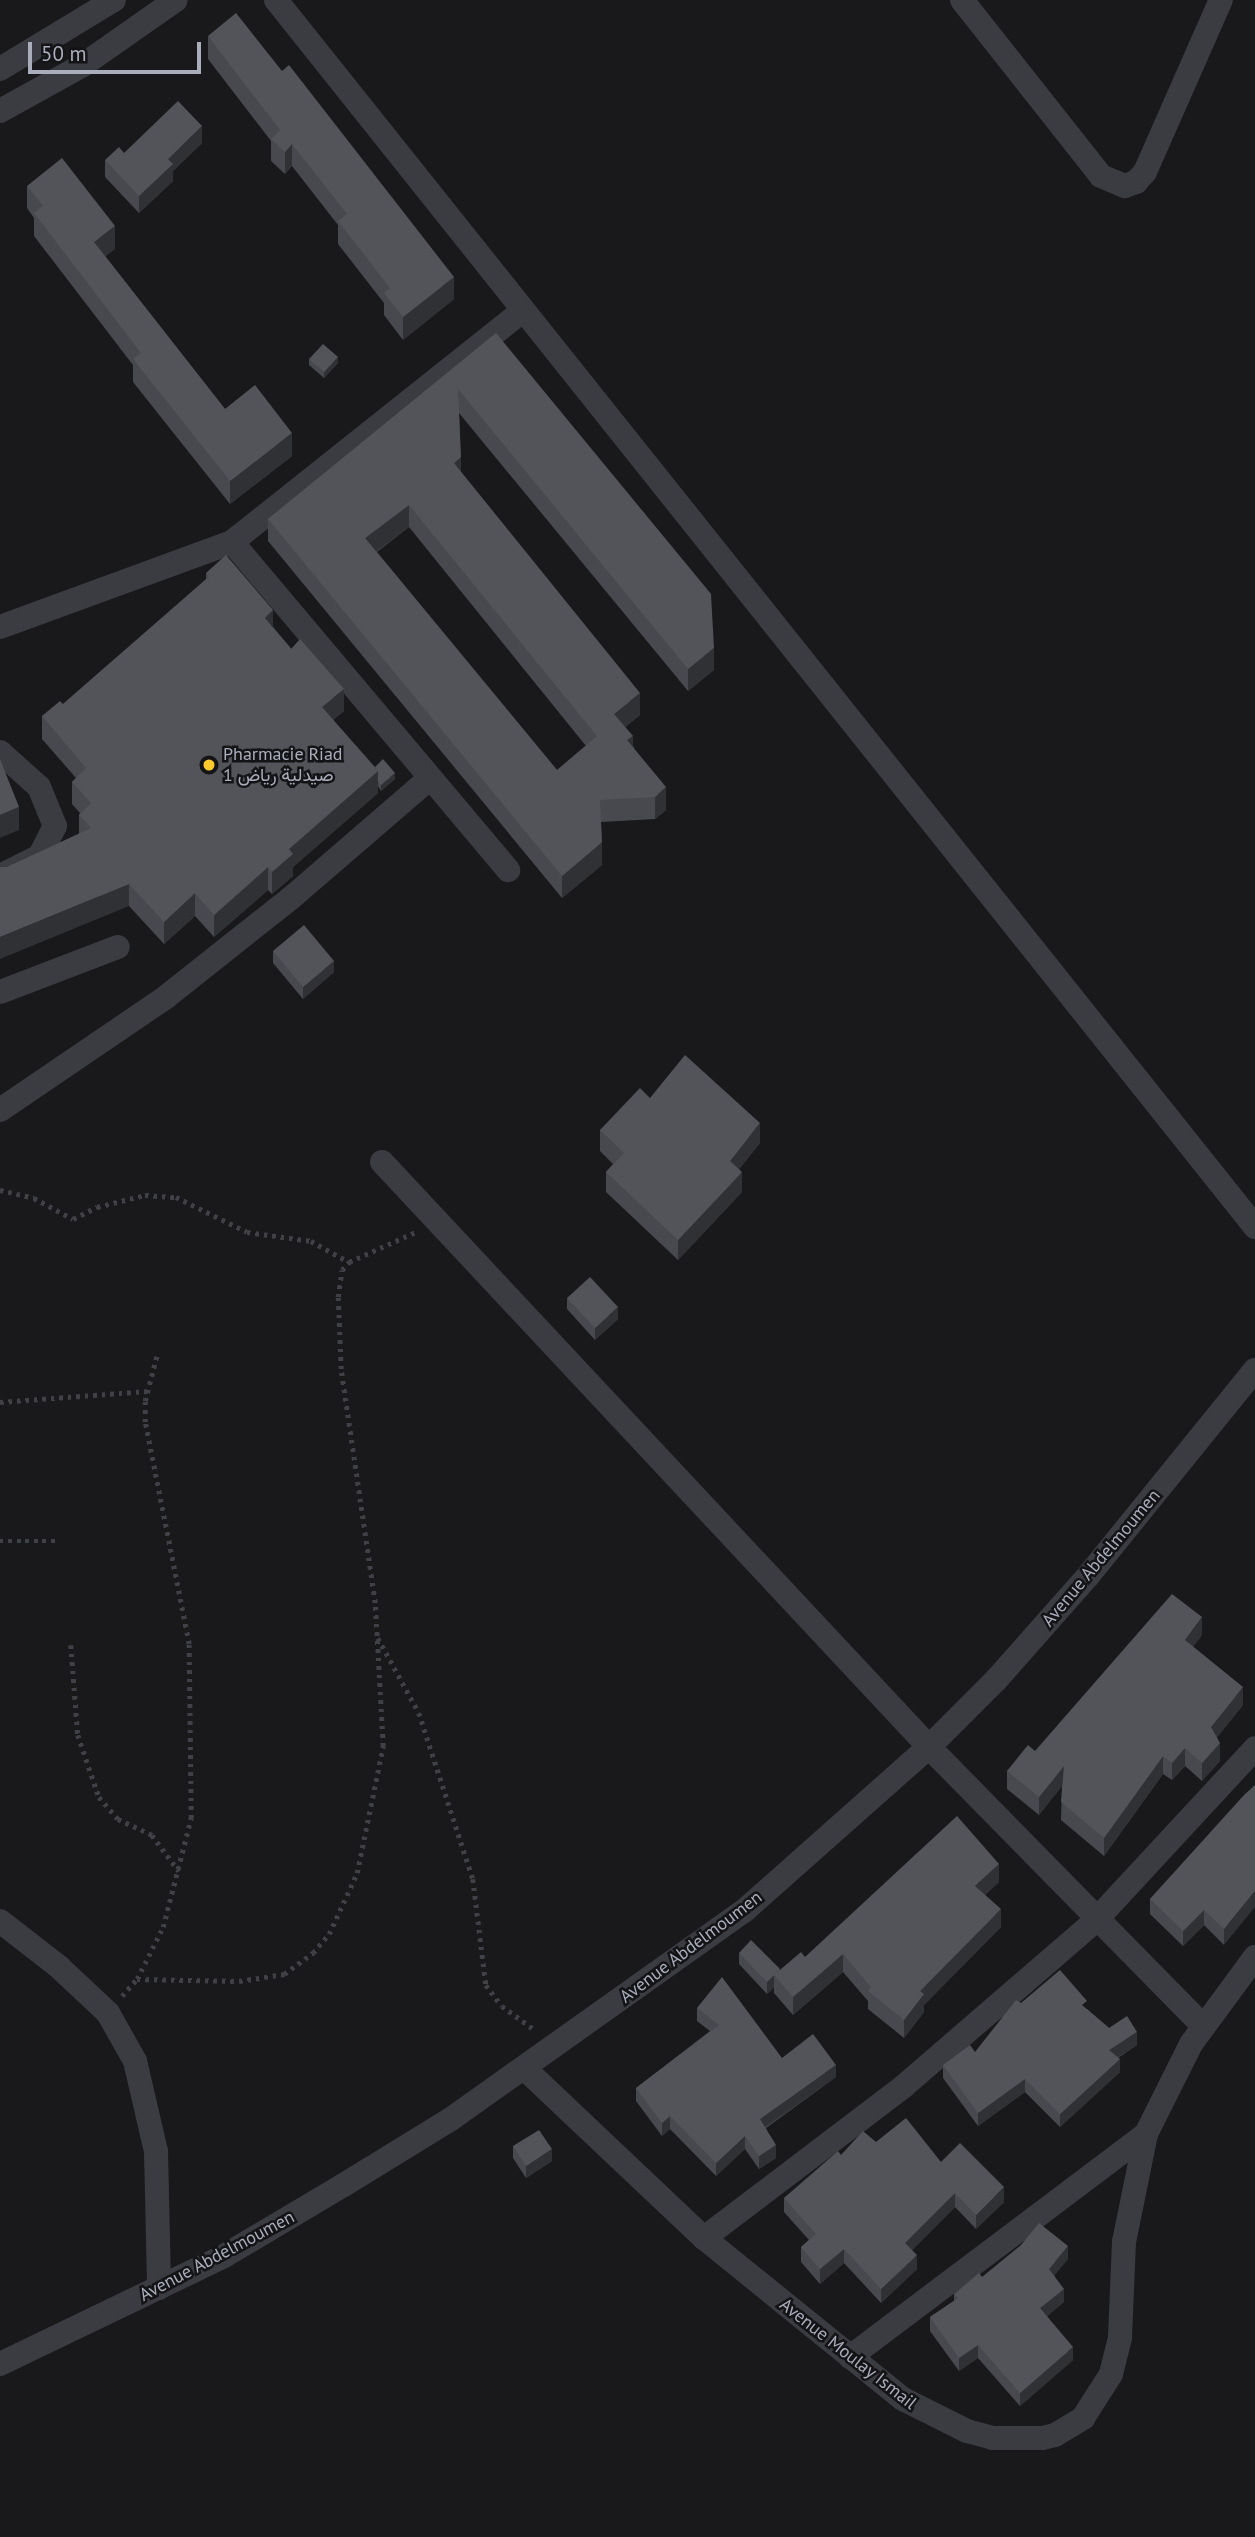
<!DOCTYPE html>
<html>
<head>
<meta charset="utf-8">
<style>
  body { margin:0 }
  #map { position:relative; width:1255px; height:2537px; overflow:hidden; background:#19191b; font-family:"PT Sans",Vazirmatn,sans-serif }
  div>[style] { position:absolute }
  .path>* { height:4.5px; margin-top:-2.25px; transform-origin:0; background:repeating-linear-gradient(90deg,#3f4147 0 3.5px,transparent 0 8.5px) }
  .minor>* { height:24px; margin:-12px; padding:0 12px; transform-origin:12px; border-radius:12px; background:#3b3c42 }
  .wall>* { inset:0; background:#47494e }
  .shaded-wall>* { inset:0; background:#303135 }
  .building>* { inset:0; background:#52545a }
  .dots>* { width:19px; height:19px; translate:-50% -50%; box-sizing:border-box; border:4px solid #141416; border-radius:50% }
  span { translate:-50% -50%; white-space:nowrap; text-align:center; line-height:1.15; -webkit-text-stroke:5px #141416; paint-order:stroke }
  .poi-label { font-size:18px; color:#aaaebc }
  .left { translate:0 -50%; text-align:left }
  .street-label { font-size:18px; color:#aaaebc }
  .scale { position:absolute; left:28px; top:42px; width:173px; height:32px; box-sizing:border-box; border:4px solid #aaaebc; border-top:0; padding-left:9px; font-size:21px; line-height:24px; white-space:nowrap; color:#aaaebc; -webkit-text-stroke:5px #141416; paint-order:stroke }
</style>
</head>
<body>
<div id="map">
  <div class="path">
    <div style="left:0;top:1190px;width:35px;rotate:13deg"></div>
    <div style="left:34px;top:1198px;width:44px;rotate:28.3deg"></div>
    <div style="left:73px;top:1219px;width:27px;rotate:-27deg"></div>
    <div style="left:97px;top:1207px;width:49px;rotate:-14deg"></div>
    <div style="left:145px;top:1195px;width:31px;rotate:4deg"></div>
    <div style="left:176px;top:1197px;width:79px;rotate:26.2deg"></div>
    <div style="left:247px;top:1232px;width:65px;rotate:8deg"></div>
    <div style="left:311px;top:1241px;width:43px;rotate:28.9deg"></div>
    <div style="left:0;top:1402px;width:148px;rotate:-4.3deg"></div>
    <div style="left:0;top:1541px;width:55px"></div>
    <div style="left:378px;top:1638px;width:85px;rotate:61.3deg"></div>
    <div style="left:419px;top:1713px;width:175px;rotate:72deg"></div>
    <div style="left:473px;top:1879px;width:107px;rotate:83deg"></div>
    <div style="left:486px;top:1985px;width:26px;rotate:53deg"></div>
    <div style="left:502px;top:2006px;width:42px;rotate:36.3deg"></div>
    <div style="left:71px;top:1645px;width:90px;rotate:85.6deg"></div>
    <div style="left:78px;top:1735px;width:65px;rotate:71.3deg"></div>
    <div style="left:99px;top:1797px;width:29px;rotate:49deg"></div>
    <div style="left:118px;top:1819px;width:38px;rotate:25deg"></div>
    <div style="left:152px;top:1835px;width:45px;rotate:53.1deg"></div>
    <div style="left:137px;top:1979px;width:102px;rotate:1.1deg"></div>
    <div style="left:239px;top:1981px;width:46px;rotate:-8.8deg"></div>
    <div style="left:284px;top:1974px;width:36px;rotate:-36deg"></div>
    <div style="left:313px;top:1953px;width:25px;rotate:-50deg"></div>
    <div style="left:329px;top:1934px;width:67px;rotate:-65.3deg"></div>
    <div style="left:357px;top:1873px;width:130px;rotate:-78.4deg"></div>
    <div style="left:383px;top:1746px;width:143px;rotate:-93.2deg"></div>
    <div style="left:375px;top:1603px;width:236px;rotate:-98.3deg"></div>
    <div style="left:341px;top:1369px;width:72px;rotate:-92.4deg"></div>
    <div style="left:338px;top:1297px;width:27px;rotate:-82deg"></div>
    <div style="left:342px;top:1270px;width:11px;rotate:-49deg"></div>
    <div style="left:349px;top:1262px;width:76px;rotate:-24.2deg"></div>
    <div style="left:122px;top:1996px;width:23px;rotate:-49deg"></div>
    <div style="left:137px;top:1979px;width:58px;rotate:-63.4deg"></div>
    <div style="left:163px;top:1927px;width:113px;rotate:-75.6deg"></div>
    <div style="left:191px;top:1818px;width:174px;rotate:-90.7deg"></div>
    <div style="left:189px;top:1644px;width:226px;rotate:-101.2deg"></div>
    <div style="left:145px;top:1422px;width:21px;rotate:-90deg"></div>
    <div style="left:145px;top:1401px;width:48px;rotate:-75.4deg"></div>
  </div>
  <div class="minor">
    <div style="left:276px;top:0;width:1570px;rotate:51.41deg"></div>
    <div style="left:962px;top:0;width:224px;rotate:51.7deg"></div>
    <div style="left:1101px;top:176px;width:26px;rotate:23deg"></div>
    <div style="left:1125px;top:186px;width:12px;rotate:-20deg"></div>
    <div style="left:1136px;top:182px;width:13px;rotate:-48deg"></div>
    <div style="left:1145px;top:172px;width:188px;rotate:-66.2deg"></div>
    <div style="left:0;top:69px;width:133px;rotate:-31.2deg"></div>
    <div style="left:0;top:111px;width:95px;rotate:-29deg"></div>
    <div style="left:83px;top:65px;width:113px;rotate:-35deg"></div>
    <div style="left:232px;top:542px;width:429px;rotate:49.9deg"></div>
    <div style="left:0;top:627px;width:247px;rotate:-20.1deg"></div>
    <div style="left:232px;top:542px;width:371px;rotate:-38.5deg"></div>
    <div style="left:0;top:752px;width:52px;rotate:41.9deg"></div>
    <div style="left:39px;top:787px;width:42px;rotate:67.7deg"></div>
    <div style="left:55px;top:826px;width:34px;rotate:117deg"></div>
    <div style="left:40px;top:856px;width:45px;rotate:153.4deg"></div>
    <div style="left:0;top:992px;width:126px;rotate:-20.9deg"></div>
    <div style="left:0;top:1110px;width:201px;rotate:-34.2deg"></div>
    <div style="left:166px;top:997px;width:159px;rotate:-38.4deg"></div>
    <div style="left:291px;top:898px;width:182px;rotate:-40.8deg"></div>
    <div style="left:382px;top:1162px;width:801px;rotate:46.92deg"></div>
    <div style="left:929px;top:1747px;width:391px;rotate:45.5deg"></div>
    <div style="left:0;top:1921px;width:75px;rotate:37.9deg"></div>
    <div style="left:59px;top:1967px;width:67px;rotate:43.2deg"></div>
    <div style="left:108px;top:2013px;width:55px;rotate:60.6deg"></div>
    <div style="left:135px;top:2061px;width:92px;rotate:76.9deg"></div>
    <div style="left:156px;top:2151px;width:137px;rotate:88.7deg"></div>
    <div style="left:524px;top:2068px;width:248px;rotate:43.4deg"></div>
    <div style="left:704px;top:2238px;width:256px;rotate:39deg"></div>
    <div style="left:903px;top:2399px;width:72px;rotate:26.6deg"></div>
    <div style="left:967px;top:2431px;width:27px;rotate:15deg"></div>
    <div style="left:993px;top:2438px;width:49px"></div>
    <div style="left:1042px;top:2438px;width:13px;rotate:-13deg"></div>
    <div style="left:1055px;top:2435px;width:33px;rotate:-31deg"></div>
    <div style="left:1083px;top:2418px;width:52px;rotate:-57.5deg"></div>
    <div style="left:1111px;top:2374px;width:38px;rotate:-76deg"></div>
    <div style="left:1120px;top:2337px;width:95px;rotate:-87.6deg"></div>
    <div style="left:1124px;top:2242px;width:110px;rotate:-78.5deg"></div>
    <div style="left:1146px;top:2134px;width:101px;rotate:-63.4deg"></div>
    <div style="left:1191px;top:2044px;width:108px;rotate:-53.7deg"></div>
    <div style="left:704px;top:2238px;width:251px;rotate:-37.2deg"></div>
    <div style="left:904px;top:2086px;width:254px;rotate:-40.8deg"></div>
    <div style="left:1096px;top:1920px;width:234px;rotate:-47.2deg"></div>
    <div style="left:850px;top:2357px;width:371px;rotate:-37deg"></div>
    <div style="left:0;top:2364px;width:249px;rotate:-25.7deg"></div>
    <div style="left:224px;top:2256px;width:137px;rotate:-30.7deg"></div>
    <div style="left:342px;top:2186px;width:128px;rotate:-31.6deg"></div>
    <div style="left:451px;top:2119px;width:359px;rotate:-35.4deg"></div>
    <div style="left:744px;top:1911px;width:247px;rotate:-41.6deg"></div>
    <div style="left:929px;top:1747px;width:95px;rotate:-45deg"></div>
    <div style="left:996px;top:1680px;width:139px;rotate:-48.5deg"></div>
    <div style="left:1088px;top:1576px;width:265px;rotate:-51deg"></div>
  </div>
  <div class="wall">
    <div style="clip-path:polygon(208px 36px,454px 299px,403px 340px,384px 315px,384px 303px,338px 244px,338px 225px,292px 166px,285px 174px,271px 161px,271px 141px,208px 59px)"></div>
    <div style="clip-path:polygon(202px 143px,173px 171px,173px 181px,139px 213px,105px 177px,105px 160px,124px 153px)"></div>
    <div style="clip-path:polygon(27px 186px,115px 249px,105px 256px,225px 409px,292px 456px,230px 504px,133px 382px,133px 365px,34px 236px,34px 218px,27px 208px)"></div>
    <div style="clip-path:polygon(evenodd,496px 333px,714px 670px,688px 691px,459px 413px,461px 473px,640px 715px,625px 727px,633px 746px,666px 810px,655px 819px,601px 822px,602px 865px,562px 898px,268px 541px,268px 519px,496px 333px,409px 527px,586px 746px,557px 770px,377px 552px,409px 527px)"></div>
    <div style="clip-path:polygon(309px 359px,338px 363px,324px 378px,309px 365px)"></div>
    <div style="clip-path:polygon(206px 573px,273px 627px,344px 711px,333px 720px,375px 767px,395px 779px,381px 791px,378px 786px,378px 793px,293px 867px,293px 876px,272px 894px,268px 890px,214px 937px,195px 916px,164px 944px,129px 906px,7px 867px,79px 834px,79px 815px,80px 813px,72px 804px,72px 782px,76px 778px,42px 739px,42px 716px,63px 704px,206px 579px)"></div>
    <div style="clip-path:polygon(273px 951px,334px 972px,303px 999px,273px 963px)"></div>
    <div style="clip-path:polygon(650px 1098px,760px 1143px,739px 1169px,742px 1192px,678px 1260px,606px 1192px,606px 1172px,613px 1164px,600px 1151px,600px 1130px)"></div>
    <div style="clip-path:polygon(567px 1298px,618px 1319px,595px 1340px,567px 1309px)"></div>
    <div style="clip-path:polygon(1202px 1635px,1193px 1647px,1243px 1705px,1217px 1737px,1220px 1761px,1202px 1781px,1185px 1766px,1172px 1780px,1163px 1774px,1104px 1856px,1061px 1820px,1062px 1785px,1039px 1815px,1007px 1789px,1007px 1771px,1035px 1751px)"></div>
    <div style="clip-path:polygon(1255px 1785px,1224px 1945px,1204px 1925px,1183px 1946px,1150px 1914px,1150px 1899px)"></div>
    <div style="clip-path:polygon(999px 1882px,985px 1895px,1001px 1927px,924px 2005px,924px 2012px,904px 2038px,868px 2009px,868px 2001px,843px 1972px,793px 2015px,774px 1993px,774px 1987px,767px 1994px,739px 1964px,739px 1953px,780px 1970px,805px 1957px)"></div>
    <div style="clip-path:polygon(697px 2008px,782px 2058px,836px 2077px,766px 2128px,776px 2158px,759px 2169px,745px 2149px,716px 2176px,670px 2129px,662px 2136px,636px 2101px,636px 2088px,710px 2031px,697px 2021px)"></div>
    <div style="clip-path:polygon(1087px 2009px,1109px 2028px,1137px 2045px,1118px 2058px,1120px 2072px,1060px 2127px,1025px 2092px,978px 2126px,943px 2078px,943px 2065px)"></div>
    <div style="clip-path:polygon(876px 2142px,941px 2162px,1004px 2202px,976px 2229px,955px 2207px,912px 2250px,917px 2269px,881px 2303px,844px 2263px,820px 2284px,801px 2262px,801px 2247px,809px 2240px,784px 2212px,784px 2198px)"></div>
    <div style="clip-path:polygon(513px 2146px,552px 2161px,526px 2178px,513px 2158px)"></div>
    <div style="clip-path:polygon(1068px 2259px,1054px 2275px,1064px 2302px,1047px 2316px,1073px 2360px,1020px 2406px,978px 2358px,959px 2371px,930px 2331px,930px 2317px,954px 2301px,954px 2294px,982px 2277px)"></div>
  </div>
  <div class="shaded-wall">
    <div style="clip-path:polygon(202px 126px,202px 143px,173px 171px,173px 181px,139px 213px,139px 196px,168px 159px)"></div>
    <div style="clip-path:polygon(292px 144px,292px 166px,285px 174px,285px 152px)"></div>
    <div style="clip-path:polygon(115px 226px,115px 249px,94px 265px,94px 242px)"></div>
    <div style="clip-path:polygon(454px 277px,454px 299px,403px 340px,403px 317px)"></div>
    <div style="clip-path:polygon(338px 357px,338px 363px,324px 378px,324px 372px)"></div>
    <div style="clip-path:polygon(292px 433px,292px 456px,230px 504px,230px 481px)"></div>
    <div style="clip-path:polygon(461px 457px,461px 479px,454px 463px)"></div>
    <div style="clip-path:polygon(409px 505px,409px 527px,365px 560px,365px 538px)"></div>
    <div style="clip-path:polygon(273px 610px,273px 632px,265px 618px)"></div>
    <div style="clip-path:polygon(714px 648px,714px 670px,688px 691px,688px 669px)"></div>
    <div style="clip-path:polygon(344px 689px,344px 711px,322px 729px,322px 707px)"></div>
    <div style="clip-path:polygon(640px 693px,640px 715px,614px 736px,614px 714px)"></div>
    <div style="clip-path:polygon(633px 736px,633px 758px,627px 740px)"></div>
    <div style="clip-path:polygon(378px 771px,378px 793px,293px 867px,293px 876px,272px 894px,272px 872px,289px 849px)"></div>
    <div style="clip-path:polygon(395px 773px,395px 779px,381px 791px,381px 785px)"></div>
    <div style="clip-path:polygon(666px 787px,666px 810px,655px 819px,655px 797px)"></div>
    <div style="clip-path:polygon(19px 807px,19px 830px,0 838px,0 815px)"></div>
    <div style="clip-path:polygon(602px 842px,602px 865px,562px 898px,562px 876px)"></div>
    <div style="clip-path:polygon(268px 867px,268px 890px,214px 937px,214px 915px)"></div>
    <div style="clip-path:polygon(129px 884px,129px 906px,0 959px,0 937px)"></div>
    <div style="clip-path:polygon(195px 893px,195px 916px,164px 944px,164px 922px)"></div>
    <div style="clip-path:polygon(334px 961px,334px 972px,303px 999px,303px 987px)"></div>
    <div style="clip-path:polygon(760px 1123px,760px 1143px,730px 1181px,730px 1161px)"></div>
    <div style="clip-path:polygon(742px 1172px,742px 1192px,678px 1260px,678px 1240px)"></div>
    <div style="clip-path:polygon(618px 1307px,618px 1319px,595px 1340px,595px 1328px)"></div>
    <div style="clip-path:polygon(1202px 1617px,1202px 1635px,1185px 1658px,1185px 1640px)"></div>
    <div style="clip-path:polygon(1243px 1687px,1243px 1705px,1211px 1745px,1211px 1727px)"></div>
    <div style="clip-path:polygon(1220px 1743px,1220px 1761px,1202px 1781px,1202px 1763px)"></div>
    <div style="clip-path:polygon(1185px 1748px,1185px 1766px,1172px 1780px,1172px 1763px)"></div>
    <div style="clip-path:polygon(1163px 1756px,1163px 1774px,1104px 1856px,1104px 1838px)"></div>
    <div style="clip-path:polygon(1064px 1766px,1064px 1784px,1039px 1815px,1039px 1797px)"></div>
    <div style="clip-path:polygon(999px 1864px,999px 1882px,975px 1904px,975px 1886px)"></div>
    <div style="clip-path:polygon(1255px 1891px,1255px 1907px,1224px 1945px,1224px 1929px)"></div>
    <div style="clip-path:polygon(1001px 1909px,1001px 1927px,924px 2005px,924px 2012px,904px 2038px,904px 2020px,920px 1991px)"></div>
    <div style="clip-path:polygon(1204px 1910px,1204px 1925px,1183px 1946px,1183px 1931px)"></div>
    <div style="clip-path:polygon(843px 1954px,843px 1972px,793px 2015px,793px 1997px)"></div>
    <div style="clip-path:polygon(774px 1975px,774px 1987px,767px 1994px,767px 1982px)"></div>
    <div style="clip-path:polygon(1137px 2032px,1137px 2045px,1109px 2063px,1109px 2050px)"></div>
    <div style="clip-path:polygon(1120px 2059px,1120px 2072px,1060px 2127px,1060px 2114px)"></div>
    <div style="clip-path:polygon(836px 2065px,836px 2077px,760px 2131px,760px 2119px)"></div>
    <div style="clip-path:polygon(1025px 2079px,1025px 2092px,978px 2126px,978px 2113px)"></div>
    <div style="clip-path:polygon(670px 2116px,670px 2129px,662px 2136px,662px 2123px)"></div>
    <div style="clip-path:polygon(745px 2136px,745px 2149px,716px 2176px,716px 2163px)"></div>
    <div style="clip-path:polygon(776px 2145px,776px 2158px,759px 2169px,759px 2156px)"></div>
    <div style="clip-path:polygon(552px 2149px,552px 2161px,526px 2178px,526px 2166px)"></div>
    <div style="clip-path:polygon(1004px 2187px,1004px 2202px,976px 2229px,976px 2215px)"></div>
    <div style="clip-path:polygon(955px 2193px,955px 2207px,905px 2257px,905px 2243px)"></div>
    <div style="clip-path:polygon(1068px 2246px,1068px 2259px,1049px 2282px,1049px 2269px)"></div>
    <div style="clip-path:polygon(844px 2249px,844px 2263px,820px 2284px,820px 2269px)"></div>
    <div style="clip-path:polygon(917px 2255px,917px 2269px,881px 2303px,881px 2289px)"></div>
    <div style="clip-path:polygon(1064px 2289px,1064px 2302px,1040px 2321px,1040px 2308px)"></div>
    <div style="clip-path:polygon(978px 2345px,978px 2358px,959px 2371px,959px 2358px)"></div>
    <div style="clip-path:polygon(1073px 2347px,1073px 2360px,1020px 2406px,1020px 2393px)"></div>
  </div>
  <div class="building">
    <div style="clip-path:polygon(236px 13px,282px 71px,289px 65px,454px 277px,403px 317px,384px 293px,390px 288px,338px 221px,347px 214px,292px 144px,285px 152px,271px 139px,280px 130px,208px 36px)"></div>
    <div style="clip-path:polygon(178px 101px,202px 126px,168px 159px,173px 164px,139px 196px,105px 160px,119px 147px,124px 153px)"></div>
    <div style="clip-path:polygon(62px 158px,115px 226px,94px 242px,225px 409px,255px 385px,292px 433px,230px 481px,133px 359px,141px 353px,34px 213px,43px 206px,27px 186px)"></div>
    <div style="clip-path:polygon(evenodd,496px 333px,711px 594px,714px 648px,688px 669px,458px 389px,461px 457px,454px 463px,640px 693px,614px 714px,633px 736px,627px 740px,666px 787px,655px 797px,600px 800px,602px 842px,562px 876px,268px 519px,496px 333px,409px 505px,597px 736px,557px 770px,365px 538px,409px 505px)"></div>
    <div style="clip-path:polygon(323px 344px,338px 357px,324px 372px,309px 359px)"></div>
    <div style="clip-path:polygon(226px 555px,273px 610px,265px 618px,291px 649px,300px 639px,344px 689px,322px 707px,378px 771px,289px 849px,293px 854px,272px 872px,268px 867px,214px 915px,195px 893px,164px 922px,129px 884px,0 937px,0 867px,7px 867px,91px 828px,79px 815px,91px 803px,72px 782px,86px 768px,42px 716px,60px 701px,63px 704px,209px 577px,206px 573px)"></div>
    <div style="clip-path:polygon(0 759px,19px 807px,0 815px)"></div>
    <div style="clip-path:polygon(383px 759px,395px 773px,381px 785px,378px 781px,378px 771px,375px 767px)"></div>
    <div style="clip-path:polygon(304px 925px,334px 961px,303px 987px,273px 951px)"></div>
    <div style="clip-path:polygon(685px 1055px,760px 1123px,730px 1161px,742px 1172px,678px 1240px,606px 1172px,624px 1153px,600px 1130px,640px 1088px,650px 1098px)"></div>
    <div style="clip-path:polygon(590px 1277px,618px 1307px,595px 1328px,567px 1298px)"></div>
    <div style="clip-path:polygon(1172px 1594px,1202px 1617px,1185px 1640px,1243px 1687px,1211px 1727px,1220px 1743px,1202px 1763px,1185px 1748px,1172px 1763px,1163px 1756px,1104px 1838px,1061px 1802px,1064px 1766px,1039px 1797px,1007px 1771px,1028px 1745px,1035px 1751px)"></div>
    <div style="clip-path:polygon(1255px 1785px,1255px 1891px,1224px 1929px,1204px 1910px,1183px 1931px,1150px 1899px,1244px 1795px)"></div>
    <div style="clip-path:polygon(957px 1816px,999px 1864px,975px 1886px,1001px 1909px,920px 1991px,924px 1994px,904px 2020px,868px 1991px,871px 1987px,843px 1954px,793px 1997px,774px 1975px,801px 1952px,805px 1957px)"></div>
    <div style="clip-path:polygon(751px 1940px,780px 1969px,767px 1982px,739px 1953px)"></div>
    <div style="clip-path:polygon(1060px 1970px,1087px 2001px,1082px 2005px,1109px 2028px,1127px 2016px,1137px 2032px,1109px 2050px,1120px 2059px,1060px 2114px,1025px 2079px,978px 2113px,943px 2065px,970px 2045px,975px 2052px,1016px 2000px,1021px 2003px)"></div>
    <div style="clip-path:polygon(722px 1977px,782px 2058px,813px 2034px,836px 2065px,760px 2119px,776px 2145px,759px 2156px,745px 2136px,716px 2163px,670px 2116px,662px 2123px,636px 2088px,719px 2025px,697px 2008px)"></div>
    <div style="clip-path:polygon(906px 2118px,941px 2162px,960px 2143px,1004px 2187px,976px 2215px,955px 2193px,905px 2243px,917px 2255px,881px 2289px,844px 2249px,820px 2269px,801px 2247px,816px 2234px,784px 2198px,838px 2151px,841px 2155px,863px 2131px,876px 2142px)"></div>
    <div style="clip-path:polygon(539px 2130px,552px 2149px,526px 2166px,513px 2146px)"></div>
    <div style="clip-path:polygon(1039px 2223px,1068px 2246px,1049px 2269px,1064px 2289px,1040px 2308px,1073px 2347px,1020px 2393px,978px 2345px,959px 2358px,930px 2317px,958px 2298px,954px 2294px,979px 2273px,982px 2277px,1021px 2245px)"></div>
  </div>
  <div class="dots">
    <div style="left:209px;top:765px;background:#feca2d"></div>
  </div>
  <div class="poi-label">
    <span class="left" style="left:223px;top:765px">Pharmacie Riad<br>1 صيدلية رياض</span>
  </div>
  <div class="street-label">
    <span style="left:1101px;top:1558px;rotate:-50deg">Avenue Abdelmoumen</span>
    <span style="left:691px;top:1947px;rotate:-37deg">Avenue Abdelmoumen</span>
    <span style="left:217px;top:2256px;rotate:-28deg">Avenue Abdelmoumen</span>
    <span style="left:848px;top:2354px;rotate:38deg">Avenue Moulay Ismail</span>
  </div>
  <div class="scale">50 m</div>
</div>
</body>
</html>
